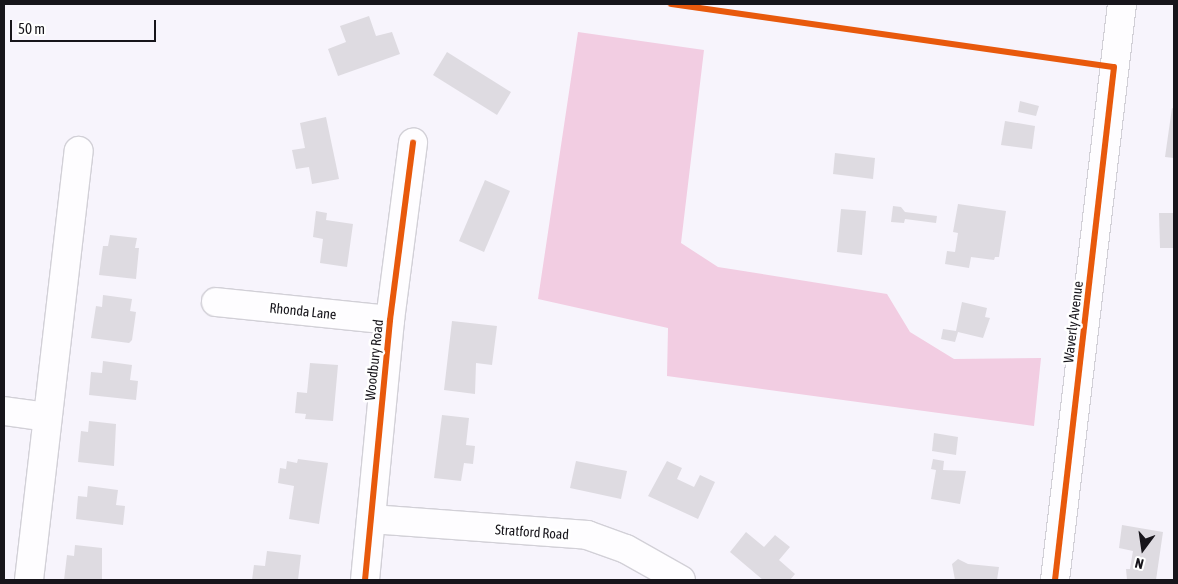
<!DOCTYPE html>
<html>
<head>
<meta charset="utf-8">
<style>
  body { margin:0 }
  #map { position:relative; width:1178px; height:584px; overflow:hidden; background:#f7f4fc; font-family:"Asap Condensed",sans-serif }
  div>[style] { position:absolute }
  .green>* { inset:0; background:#f2cde2 }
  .building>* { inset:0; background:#dedbe1 }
  .roads { filter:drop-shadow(1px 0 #d2d0d7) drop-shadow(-1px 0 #d2d0d7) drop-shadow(0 1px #d2d0d7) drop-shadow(0 -1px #d2d0d7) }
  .minor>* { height:28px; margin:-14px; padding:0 14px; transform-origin:14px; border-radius:14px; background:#fefdff }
  .cycleway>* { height:6px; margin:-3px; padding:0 3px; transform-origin:3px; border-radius:3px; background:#e8590c }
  span { translate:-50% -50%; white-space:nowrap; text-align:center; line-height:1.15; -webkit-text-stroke:5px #fff; paint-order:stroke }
  .street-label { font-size:14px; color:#17151b }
  .frame { position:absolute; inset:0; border:5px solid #17151b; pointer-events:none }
  .north { position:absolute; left:1118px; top:524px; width:50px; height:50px; -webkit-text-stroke:4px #fff; paint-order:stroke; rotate:194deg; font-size:14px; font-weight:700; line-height:20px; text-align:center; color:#17151b }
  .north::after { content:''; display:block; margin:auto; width:18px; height:22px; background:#17151b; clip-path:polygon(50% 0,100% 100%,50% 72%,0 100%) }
  .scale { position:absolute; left:10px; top:20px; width:146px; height:22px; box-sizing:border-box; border:2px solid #17151b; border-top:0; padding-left:6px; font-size:15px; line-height:18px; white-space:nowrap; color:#17151b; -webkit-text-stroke:4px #fff; paint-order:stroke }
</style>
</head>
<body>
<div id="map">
  <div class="green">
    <div style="clip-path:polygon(578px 32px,704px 50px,681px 243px,718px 267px,887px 294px,910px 332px,954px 359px,1041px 358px,1034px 426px,667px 376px,668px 328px,538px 299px)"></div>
  </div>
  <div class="building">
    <div style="clip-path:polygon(369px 16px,376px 36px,392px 32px,400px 54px,338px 76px,328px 49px,346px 42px,340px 26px)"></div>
    <div style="clip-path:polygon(447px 52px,511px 92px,497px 115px,433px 75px)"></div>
    <div style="clip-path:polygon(1020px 101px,1039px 106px,1036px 116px,1018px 112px)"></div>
    <div style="clip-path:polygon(1172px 108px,1174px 109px,1174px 158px,1165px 157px)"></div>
    <div style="clip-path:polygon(326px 117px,339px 179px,312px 184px,309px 167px,296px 169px,292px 150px,305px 148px,300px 123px)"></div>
    <div style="clip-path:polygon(1005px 121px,1035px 126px,1032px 149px,1001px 145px)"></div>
    <div style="clip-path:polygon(835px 153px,875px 158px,873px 179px,833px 174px)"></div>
    <div style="clip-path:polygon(485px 180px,510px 191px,484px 252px,459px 241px)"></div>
    <div style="clip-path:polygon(958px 204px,1006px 211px,999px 257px,995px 257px,994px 260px,971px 257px,969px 268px,945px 264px,947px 251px,955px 252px,958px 233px,953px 232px)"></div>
    <div style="clip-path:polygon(893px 206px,901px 207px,905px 212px,937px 216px,936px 223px,905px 219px,904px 223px,891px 222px)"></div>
    <div style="clip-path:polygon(841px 209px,866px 211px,862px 255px,837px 252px)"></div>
    <div style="clip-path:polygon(316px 211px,327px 213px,326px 220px,353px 224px,347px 267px,320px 263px,323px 239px,313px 237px)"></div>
    <div style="clip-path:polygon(1159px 213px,1174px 213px,1174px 248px,1160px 248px)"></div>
    <div style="clip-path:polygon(110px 235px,137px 238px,135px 248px,139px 248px,136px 279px,99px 275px,103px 246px,108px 246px)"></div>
    <div style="clip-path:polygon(103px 295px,132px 299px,130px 311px,136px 312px,132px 340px,129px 343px,91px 338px,96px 306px,102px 307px)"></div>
    <div style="clip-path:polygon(962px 302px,987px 308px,985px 317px,990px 318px,983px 338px,958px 332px,955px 342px,941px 339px,943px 329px,956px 331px)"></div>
    <div style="clip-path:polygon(452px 321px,497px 326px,492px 365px,476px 363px,475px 394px,444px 390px)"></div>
    <div style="clip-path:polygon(103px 361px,132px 365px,130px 380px,138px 381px,136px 400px,89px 395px,91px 372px,102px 373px)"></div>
    <div style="clip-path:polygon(310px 363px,338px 365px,333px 421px,305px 419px,306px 414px,295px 413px,297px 392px,307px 393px)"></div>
    <div style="clip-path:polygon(442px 415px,469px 418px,466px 445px,475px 446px,473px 464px,464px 463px,461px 481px,434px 478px)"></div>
    <div style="clip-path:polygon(89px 421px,116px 424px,114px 466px,78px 462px,81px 431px,88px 432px)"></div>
    <div style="clip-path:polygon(934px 433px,958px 437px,956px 455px,932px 451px)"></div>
    <div style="clip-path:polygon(298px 459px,328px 463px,319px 524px,289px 519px,294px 486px,278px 483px,280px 468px,286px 469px,287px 461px,297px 463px)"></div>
    <div style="clip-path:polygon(933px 459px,944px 461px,943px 470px,966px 471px,960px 504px,931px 499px,936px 470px,931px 469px)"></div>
    <div style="clip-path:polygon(576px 461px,627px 471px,621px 499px,570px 488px)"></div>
    <div style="clip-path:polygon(667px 461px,682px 468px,677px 479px,694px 487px,700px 475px,715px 482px,698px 519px,648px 496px)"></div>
    <div style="clip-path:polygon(88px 486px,118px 490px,116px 505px,125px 506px,123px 525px,76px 519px,78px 496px,87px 497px)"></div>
    <div style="clip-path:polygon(1122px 525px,1163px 532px,1156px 580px,1127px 580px,1126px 569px,1130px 569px,1133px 551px,1119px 548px)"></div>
    <div style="clip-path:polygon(746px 532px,764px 547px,775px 535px,790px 547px,779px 560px,795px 574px,790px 580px,763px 580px,730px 552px)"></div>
    <div style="clip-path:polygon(75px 545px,102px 548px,102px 580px,64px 580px,67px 555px,74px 556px)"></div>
    <div style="clip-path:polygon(267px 551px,301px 555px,298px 580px,252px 580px,254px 565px,265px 566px)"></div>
    <div style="clip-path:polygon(958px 559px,968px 564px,999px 567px,997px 580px,955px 580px,952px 564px)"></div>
  </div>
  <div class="roads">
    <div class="minor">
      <div style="left:216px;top:302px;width:175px;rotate:5.9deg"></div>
      <div style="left:4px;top:411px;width:43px;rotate:7.9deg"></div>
      <div style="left:371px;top:519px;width:217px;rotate:4.2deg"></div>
      <div style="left:587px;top:535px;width:41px;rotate:19.7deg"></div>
      <div style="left:626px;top:549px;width:63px;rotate:29.4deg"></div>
      <div style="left:29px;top:580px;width:432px;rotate:-83.4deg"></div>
      <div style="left:365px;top:580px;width:261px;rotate:-84.5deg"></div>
      <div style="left:390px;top:320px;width:179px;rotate:-82.6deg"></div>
      <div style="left:1055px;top:580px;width:580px;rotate:-83.37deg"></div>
    </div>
  </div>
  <div class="cycleway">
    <div style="left:671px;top:4px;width:447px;rotate:8.1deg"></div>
    <div style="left:1114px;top:67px;width:516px;rotate:96.56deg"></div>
    <div style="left:365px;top:580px;width:261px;rotate:-84.5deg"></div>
    <div style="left:390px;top:320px;width:179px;rotate:-82.6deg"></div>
  </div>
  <div class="street-label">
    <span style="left:303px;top:311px;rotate:6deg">Rhonda Lane</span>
    <span style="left:1073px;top:322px;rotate:-83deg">Waverly Avenue</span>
    <span style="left:374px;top:360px;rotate:-84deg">Woodbury Road</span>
    <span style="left:532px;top:532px;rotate:4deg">Stratford Road</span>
  </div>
  <div class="frame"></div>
  <div class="north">N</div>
  <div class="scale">50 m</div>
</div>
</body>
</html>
